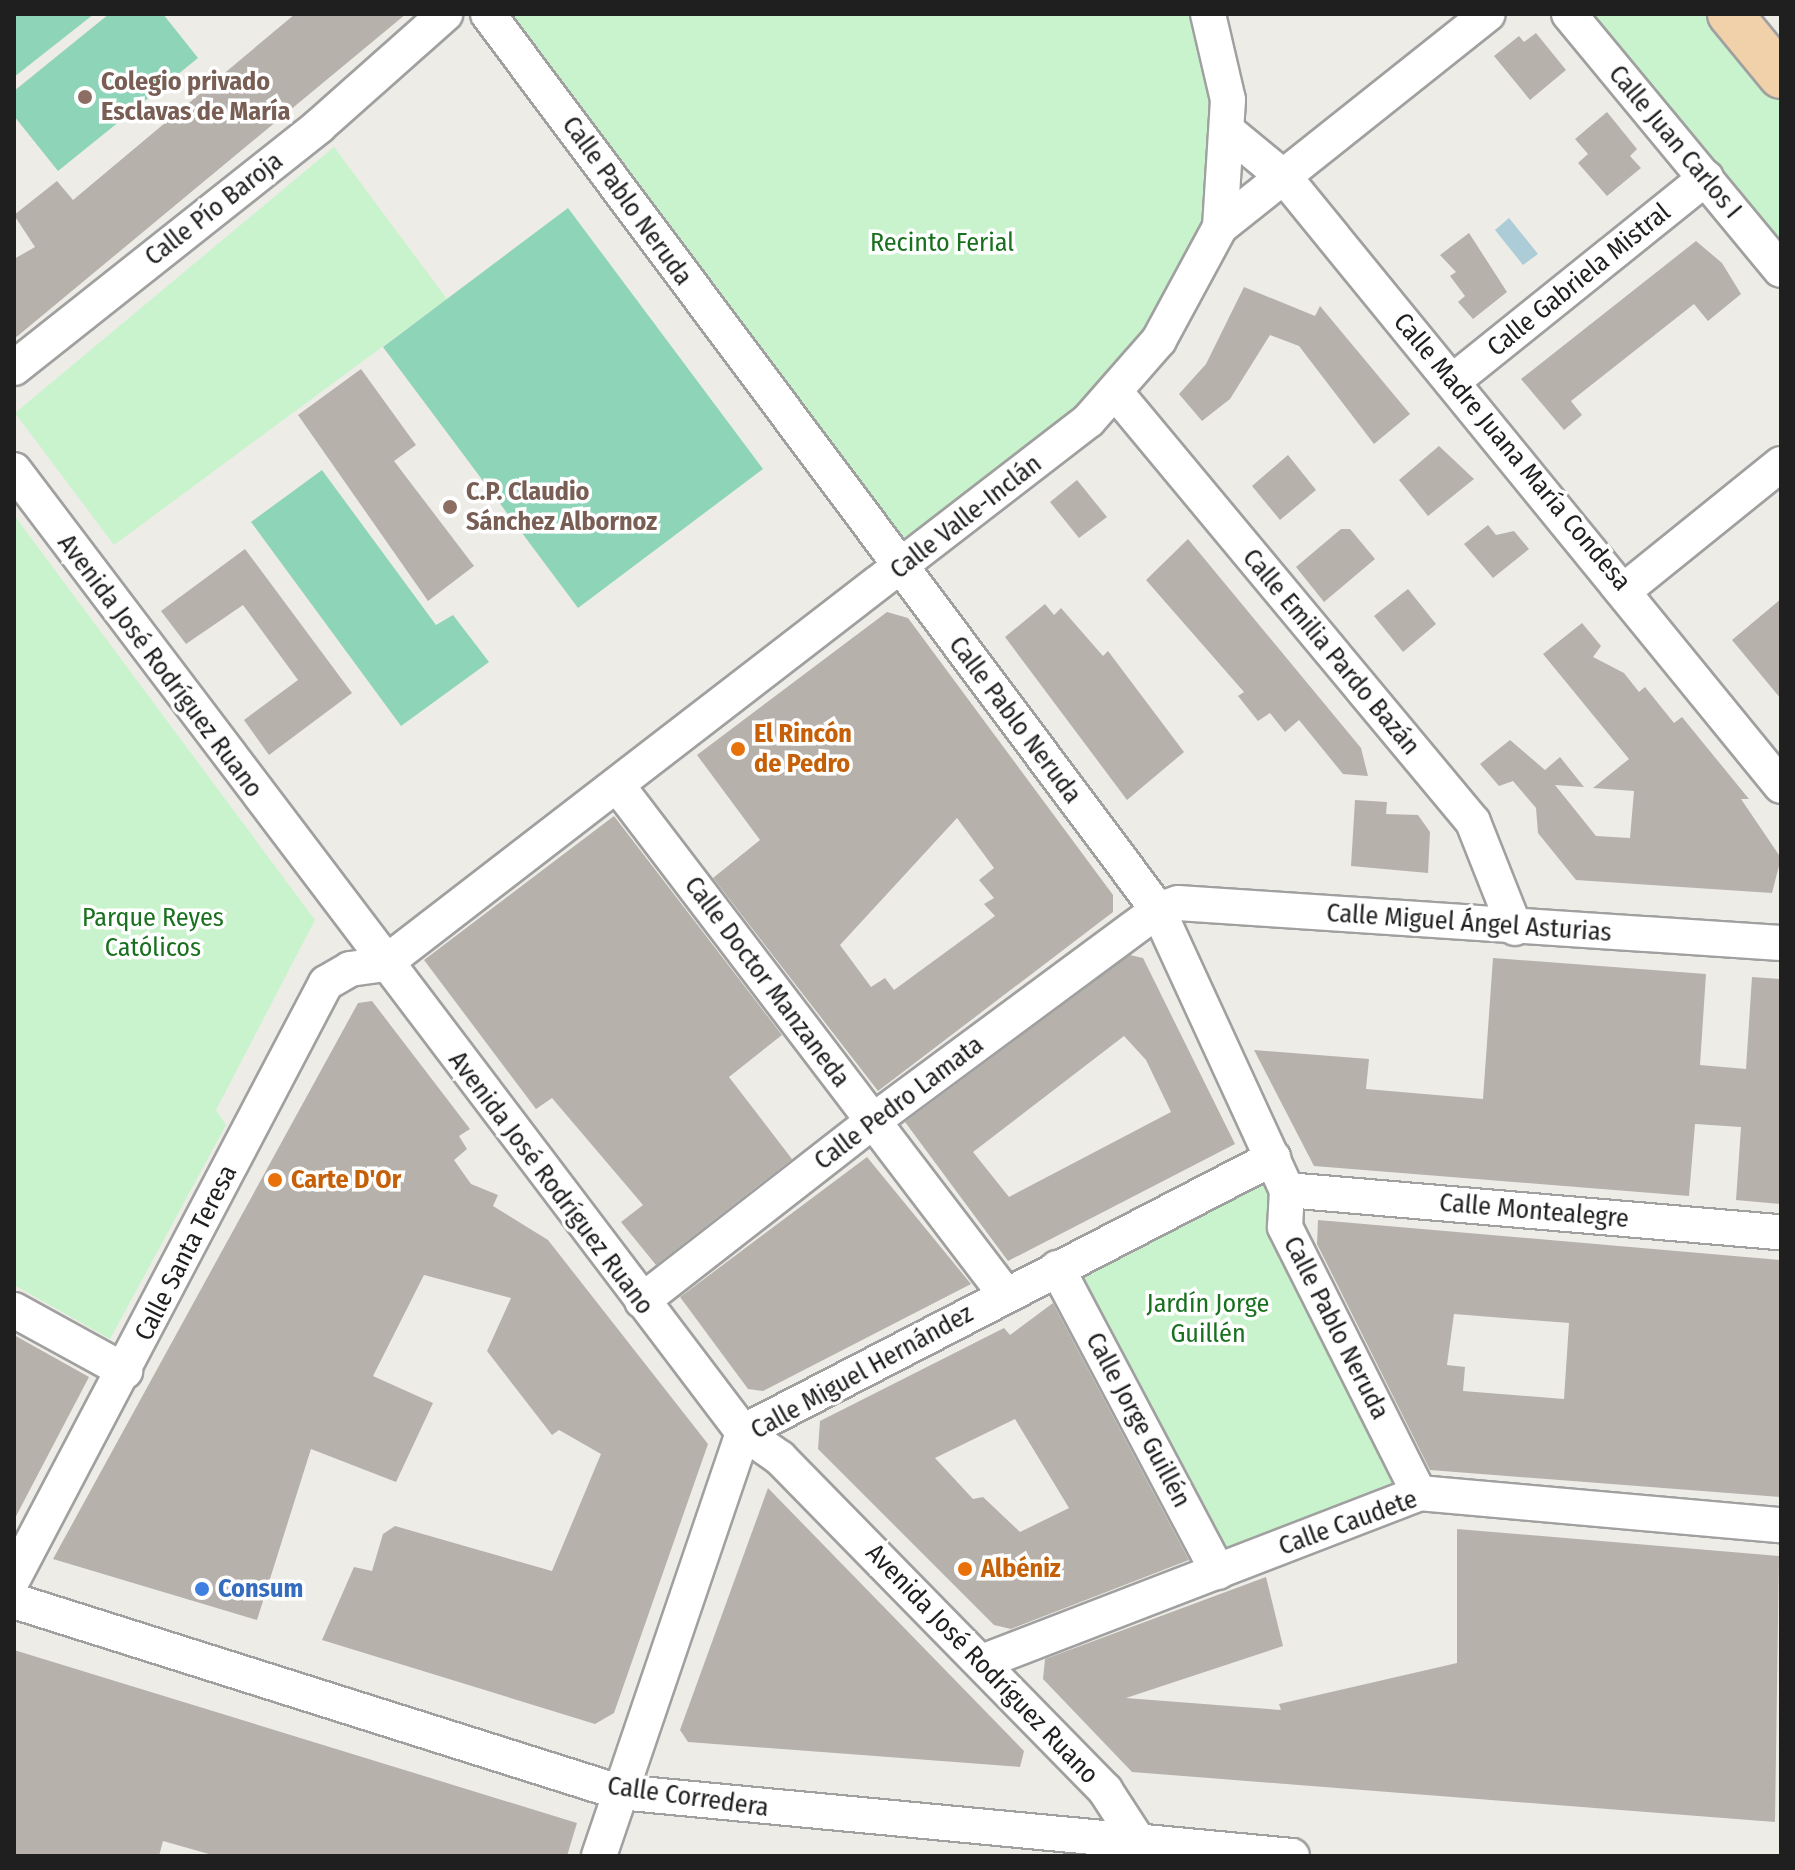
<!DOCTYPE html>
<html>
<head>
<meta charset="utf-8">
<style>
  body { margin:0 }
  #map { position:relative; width:1795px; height:1870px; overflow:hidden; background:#eeece6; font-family:"Fira Sans Condensed",sans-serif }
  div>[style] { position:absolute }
  .park>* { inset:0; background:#c9f3cc }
  .pitch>* { inset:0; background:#8ed4b8 }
  .water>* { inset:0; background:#accdd7 }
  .building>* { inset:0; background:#b7b1ac }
  .roads { filter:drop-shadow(2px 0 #a0a0a0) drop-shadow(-2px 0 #a0a0a0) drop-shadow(0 2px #a0a0a0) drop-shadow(0 -2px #a0a0a0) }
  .street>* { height:34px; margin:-17px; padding:0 17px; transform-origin:17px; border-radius:17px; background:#fff }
  .primary>* { height:44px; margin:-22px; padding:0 22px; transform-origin:22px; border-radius:22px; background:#f1d1a9 }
  .dots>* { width:22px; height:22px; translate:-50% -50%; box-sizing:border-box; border:4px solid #fff; border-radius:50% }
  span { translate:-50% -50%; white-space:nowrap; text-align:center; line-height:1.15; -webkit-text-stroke:7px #fff; paint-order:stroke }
  .education-label { font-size:26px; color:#785e54; font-weight:700 }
  .left { translate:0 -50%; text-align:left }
  .street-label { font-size:26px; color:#1f1f1f }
  .park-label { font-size:26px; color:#19711f }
  .food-label { font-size:26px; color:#c56008; font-weight:700 }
  .shop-label { font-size:26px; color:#366cbe; font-weight:700 }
  .frame { position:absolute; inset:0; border:16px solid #1f1f1f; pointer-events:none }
</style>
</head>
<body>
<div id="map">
  <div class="park">
    <div style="clip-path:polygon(488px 14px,1208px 14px,1228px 161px,1159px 340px,900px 570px)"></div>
    <div style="clip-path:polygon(1568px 14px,1730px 14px,1781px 76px,1781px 272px)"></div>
    <div style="clip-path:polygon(334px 147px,447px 299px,114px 545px,15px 413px)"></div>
    <div style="clip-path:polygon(14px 515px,315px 920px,216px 1110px,226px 1125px,110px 1339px,14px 1285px)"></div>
    <div style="clip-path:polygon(1273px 1158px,1419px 1493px,1218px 1572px,1057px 1268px)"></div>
  </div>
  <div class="pitch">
    <div style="clip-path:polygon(14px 14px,94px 14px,14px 77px)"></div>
    <div style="clip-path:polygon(109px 14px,163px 14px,198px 58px,58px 171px,14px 116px,14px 91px)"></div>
    <div style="clip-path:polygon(568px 208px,763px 469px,578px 608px,383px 347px)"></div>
    <div style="clip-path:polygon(322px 470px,436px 625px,453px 615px,489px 662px,401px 726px,251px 522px)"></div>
  </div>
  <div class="water">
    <div style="clip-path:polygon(1509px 218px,1538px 254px,1523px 265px,1495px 230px)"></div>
  </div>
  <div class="building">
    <div style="clip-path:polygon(295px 14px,406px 14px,14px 339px,14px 259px,35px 247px,14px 215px,57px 181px,73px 200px)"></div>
    <div style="clip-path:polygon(1536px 33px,1566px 70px,1530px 100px,1494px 56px,1519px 36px,1524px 42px)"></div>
    <div style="clip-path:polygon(1607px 112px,1637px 149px,1630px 156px,1641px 168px,1607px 196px,1578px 163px,1588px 154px,1575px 139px)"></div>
    <div style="clip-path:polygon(1469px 233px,1507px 292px,1473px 319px,1458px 302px,1465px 296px,1450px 276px,1456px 272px,1440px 255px)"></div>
    <div style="clip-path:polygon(1696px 241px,1722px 263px,1741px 294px,1708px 321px,1694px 304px,1571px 401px,1582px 415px,1564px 430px,1521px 379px)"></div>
    <div style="clip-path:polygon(1244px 287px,1315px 316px,1320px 306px,1410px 414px,1374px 444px,1299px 346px,1270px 335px,1230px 399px,1202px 421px,1179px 394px,1206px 364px)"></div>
    <div style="clip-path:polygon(361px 369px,416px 445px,394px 461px,474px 566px,428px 601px,298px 415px)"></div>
    <div style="clip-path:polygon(1439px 446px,1474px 479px,1428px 516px,1399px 480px)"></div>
    <div style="clip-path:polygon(1288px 455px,1316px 490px,1280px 520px,1252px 486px)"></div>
    <div style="clip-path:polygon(1077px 480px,1107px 517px,1079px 538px,1050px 502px)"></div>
    <div style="clip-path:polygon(1488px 525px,1496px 535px,1514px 531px,1529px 549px,1493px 578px,1464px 544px)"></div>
    <div style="clip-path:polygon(1341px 529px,1350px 529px,1375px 559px,1324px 602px,1296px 567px)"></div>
    <div style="clip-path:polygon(1188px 539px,1361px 748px,1368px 776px,1343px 774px,1299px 720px,1285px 732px,1270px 713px,1258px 721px,1238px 696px,1244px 692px,1146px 580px)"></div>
    <div style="clip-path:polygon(245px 549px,352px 693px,269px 755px,244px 720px,298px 680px,243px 605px,186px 644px,161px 611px)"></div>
    <div style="clip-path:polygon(1408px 589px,1436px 624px,1403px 652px,1374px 616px)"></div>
    <div style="clip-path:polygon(1781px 599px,1781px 699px,1732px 640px)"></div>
    <div style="clip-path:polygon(1045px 604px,1054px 615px,1061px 608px,1103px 656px,1108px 651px,1184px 752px,1127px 800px,1005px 637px)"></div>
    <div style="clip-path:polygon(evenodd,887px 612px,908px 618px,1113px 895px,1113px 912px,878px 1091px,713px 878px,760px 840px,697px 755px,887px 612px,957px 818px,994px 868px,979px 880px,994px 898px,984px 904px,995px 916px,894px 990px,885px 978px,871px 987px,840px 945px,957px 818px)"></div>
    <div style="clip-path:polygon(1582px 623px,1601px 646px,1593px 657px,1624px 673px,1639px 692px,1645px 687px,1674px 723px,1682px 717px,1749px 799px,1741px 799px,1781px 858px,1772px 893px,1576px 880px,1538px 833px,1536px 808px,1513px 781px,1499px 786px,1480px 764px,1510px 740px,1545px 770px,1560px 757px,1584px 787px,1555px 785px,1596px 836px,1630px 838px,1634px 791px,1593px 788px,1629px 759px,1543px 654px)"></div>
    <div style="clip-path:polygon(1355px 800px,1387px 802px,1386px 814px,1418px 815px,1430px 832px,1428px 873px,1351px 866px)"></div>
    <div style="clip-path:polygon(614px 816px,782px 1035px,729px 1077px,792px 1159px,656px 1265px,621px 1222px,643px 1205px,552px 1098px,536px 1109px,424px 960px)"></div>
    <div style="clip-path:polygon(evenodd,1130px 955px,1143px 958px,1235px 1144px,1008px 1261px,905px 1122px,1130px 955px,1124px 1036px,1146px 1060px,1171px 1112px,1009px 1197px,973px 1152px,1124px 1036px)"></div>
    <div style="clip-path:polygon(1493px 958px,1706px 974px,1700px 1065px,1746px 1069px,1752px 977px,1781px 979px,1781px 1204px,1736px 1200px,1741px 1127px,1695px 1124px,1689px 1196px,1314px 1166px,1254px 1050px,1369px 1059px,1366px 1089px,1483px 1099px)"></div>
    <div style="clip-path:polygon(372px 1001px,470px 1129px,459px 1136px,467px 1149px,454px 1160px,471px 1184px,498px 1195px,493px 1206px,548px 1240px,708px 1444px,614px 1713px,595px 1724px,322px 1640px,354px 1567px,372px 1571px,383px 1534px,395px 1526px,552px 1571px,601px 1454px,559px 1430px,552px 1435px,487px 1351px,511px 1298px,424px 1275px,373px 1376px,433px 1403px,396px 1482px,311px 1449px,257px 1620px,53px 1559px,358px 1003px)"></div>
    <div style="clip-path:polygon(867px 1157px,971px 1284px,763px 1391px,748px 1389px,680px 1297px)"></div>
    <div style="clip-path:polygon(evenodd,1318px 1220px,1781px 1260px,1781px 1497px,1430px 1470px,1317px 1244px,1318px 1220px,1454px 1314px,1569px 1323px,1564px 1399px,1463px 1391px,1465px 1367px,1447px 1365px,1454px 1314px)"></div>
    <div style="clip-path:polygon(evenodd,1053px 1303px,1189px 1560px,1011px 1629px,994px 1625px,818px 1449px,820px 1421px,1004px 1328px,1010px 1335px,1053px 1303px,1015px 1419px,1069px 1508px,1020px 1532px,983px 1497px,973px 1499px,935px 1458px,1015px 1419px)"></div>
    <div style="clip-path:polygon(14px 1335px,89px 1377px,14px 1520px)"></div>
    <div style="clip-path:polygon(768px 1488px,1024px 1751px,1020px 1767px,688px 1742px,680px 1730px)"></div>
    <div style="clip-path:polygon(1457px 1529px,1779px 1556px,1775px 1822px,1132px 1772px,1043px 1679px,1045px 1659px,1266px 1577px,1283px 1646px,1126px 1698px,1281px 1710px,1279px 1704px,1457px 1663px)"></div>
    <div style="clip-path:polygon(14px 1650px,577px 1823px,567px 1856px,216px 1856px,163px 1841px,159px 1856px,14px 1856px)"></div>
  </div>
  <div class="roads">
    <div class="street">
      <div style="left:488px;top:14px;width:1119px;rotate:53.21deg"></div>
      <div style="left:1158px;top:910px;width:308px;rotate:65.3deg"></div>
      <div style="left:1287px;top:1190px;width:37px;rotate:93deg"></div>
      <div style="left:1285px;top:1227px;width:298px;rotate:63.3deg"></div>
      <div style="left:1208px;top:14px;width:88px;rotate:76.9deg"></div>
      <div style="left:1228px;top:100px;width:127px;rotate:93.6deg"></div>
      <div style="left:1569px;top:14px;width:332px;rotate:50.4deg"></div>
      <div style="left:1229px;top:132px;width:74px;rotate:39.5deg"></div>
      <div style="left:1286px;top:179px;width:783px;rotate:50.8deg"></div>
      <div style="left:14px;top:368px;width:389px;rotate:-38.4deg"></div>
      <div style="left:319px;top:126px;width:169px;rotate:-41.6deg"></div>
      <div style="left:1452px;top:382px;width:326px;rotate:-38.8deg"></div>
      <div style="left:1117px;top:394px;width:557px;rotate:50.25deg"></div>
      <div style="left:1473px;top:822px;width:114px;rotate:68.4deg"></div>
      <div style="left:14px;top:470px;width:1207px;rotate:52.85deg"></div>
      <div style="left:743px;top:1432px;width:45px;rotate:35.1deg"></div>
      <div style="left:780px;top:1458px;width:465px;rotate:45.6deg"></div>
      <div style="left:1105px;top:1790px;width:68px;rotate:57deg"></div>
      <div style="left:1626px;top:589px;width:199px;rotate:-38.9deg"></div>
      <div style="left:617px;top:785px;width:640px;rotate:52.68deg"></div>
      <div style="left:384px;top:964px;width:890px;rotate:-37.65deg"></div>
      <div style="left:1089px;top:420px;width:106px;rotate:-48.8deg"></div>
      <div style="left:1159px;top:340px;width:128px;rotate:-61.6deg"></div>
      <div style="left:1220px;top:227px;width:342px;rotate:-38.5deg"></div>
      <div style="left:1287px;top:1190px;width:496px;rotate:4.9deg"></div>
      <div style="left:1057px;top:1268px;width:344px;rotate:62.1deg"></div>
      <div style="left:642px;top:1301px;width:293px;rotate:-37.9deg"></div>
      <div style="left:873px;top:1121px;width:355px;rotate:-36.5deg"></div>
      <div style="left:1158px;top:910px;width:21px;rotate:-19deg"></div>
      <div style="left:1178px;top:903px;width:604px;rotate:3.8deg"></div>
      <div style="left:14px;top:1310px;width:127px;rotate:28.8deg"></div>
      <div style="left:14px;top:1577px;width:671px;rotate:-62.29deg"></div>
      <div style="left:326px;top:983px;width:28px;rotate:-30deg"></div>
      <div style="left:350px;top:969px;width:34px;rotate:-8deg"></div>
      <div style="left:14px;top:1601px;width:634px;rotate:17.52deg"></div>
      <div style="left:619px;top:1792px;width:676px;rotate:5.43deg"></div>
      <div style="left:982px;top:1662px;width:469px;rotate:-21.1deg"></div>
      <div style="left:1419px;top:1493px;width:363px;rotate:5.1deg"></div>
      <div style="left:599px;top:1856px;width:448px;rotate:-71.2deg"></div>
      <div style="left:743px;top:1432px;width:597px;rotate:-27.34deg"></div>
    </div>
    <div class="primary">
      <div style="left:1730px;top:14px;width:80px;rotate:50.6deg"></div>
    </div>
  </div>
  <div class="dots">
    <div style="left:85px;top:97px;background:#8d6e63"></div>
    <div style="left:450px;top:507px;background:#8d6e63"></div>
    <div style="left:738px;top:749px;background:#e8710a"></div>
    <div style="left:275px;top:1180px;background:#e8710a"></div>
    <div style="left:965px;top:1569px;background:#e8710a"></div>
    <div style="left:202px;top:1589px;background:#3f7fe0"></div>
  </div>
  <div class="education-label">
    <span class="left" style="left:101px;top:97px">Colegio privado<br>Esclavas de María</span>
    <span class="left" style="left:466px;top:507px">C.P. Claudio<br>Sánchez Albornoz</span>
  </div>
  <div class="street-label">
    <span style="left:1675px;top:142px;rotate:50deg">Calle Juan Carlos I</span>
    <span style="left:627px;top:201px;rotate:54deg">Calle Pablo Neruda</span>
    <span style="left:214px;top:209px;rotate:-38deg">Calle Pío Baroja</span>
    <span style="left:1579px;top:280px;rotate:-39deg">Calle Gabriela Mistral</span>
    <span style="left:1512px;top:452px;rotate:50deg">Calle Madre Juana María Condesa</span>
    <span style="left:966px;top:517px;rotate:-38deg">Calle Valle-Inclán</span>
    <span style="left:1331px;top:652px;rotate:50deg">Calle Emilia Pardo Bazán</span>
    <span style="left:160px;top:666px;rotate:53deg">Avenida José Rodríguez Ruano</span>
    <span style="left:1015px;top:720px;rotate:53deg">Calle Pablo Neruda</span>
    <span style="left:1469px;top:923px;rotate:4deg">Calle Miguel Ángel Asturias</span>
    <span style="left:767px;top:982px;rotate:53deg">Calle Doctor Manzaneda</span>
    <span style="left:899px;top:1103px;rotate:-37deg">Calle Pedro Lamata</span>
    <span style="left:551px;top:1183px;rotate:53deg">Avenida José Rodríguez Ruano</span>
    <span style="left:1534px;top:1211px;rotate:5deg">Calle Montealegre</span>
    <span style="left:186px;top:1253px;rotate:-63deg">Calle Santa Teresa</span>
    <span style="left:1336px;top:1328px;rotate:63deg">Calle Pablo Neruda</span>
    <span style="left:862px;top:1372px;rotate:-29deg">Calle Miguel Hernández</span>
    <span style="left:1138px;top:1420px;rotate:62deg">Calle Jorge Guillén</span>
    <span style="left:1348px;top:1523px;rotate:-20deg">Calle Caudete</span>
    <span style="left:982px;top:1664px;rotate:46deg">Avenida José Rodríguez Ruano</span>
    <span style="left:688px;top:1797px;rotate:8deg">Calle Corredera</span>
  </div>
  <div class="park-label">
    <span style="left:942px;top:243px">Recinto Ferial</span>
    <span style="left:153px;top:933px">Parque Reyes<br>Católicos</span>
    <span style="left:1208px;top:1319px">Jardín Jorge<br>Guillén</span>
  </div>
  <div class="food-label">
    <span class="left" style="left:754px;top:749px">El Rincón<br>de Pedro</span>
    <span class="left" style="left:291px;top:1180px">Carte D'Or</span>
    <span class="left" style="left:981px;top:1569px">Albéniz</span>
  </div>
  <div class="shop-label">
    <span class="left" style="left:218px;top:1589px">Consum</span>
  </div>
  <div class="frame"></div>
</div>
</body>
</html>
